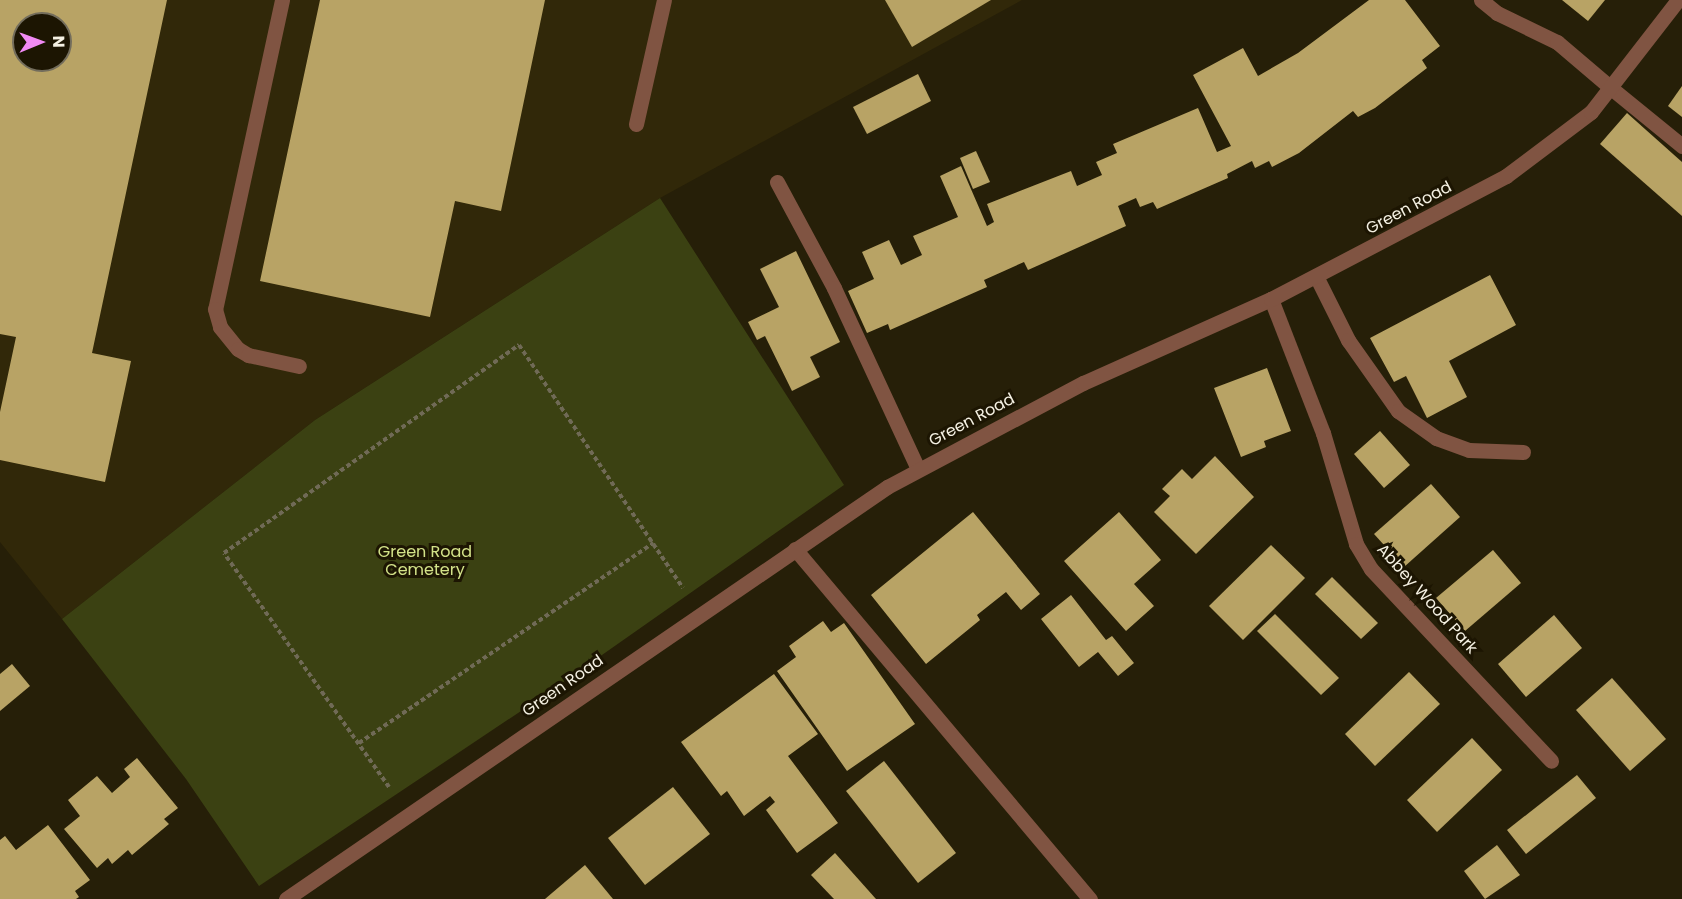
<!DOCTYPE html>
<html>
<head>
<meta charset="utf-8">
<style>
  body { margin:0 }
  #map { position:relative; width:1682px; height:899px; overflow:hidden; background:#261f08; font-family:Poppins,sans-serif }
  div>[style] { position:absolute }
  .built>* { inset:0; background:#312809 }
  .green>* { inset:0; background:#3b4112 }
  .building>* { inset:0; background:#b8a365 }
  .path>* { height:4px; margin-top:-2px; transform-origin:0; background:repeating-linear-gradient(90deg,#706a56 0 4.5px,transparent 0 7.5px) }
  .lane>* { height:15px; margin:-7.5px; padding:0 7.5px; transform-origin:7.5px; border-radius:7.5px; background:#805442 }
  .street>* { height:15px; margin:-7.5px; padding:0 7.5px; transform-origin:7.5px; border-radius:7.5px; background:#805442 }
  span { translate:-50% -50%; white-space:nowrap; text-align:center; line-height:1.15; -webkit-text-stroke:6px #1c1502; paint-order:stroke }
  .street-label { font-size:16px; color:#f5f1e3 }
  .park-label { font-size:16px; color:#d3e288 }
  .north { position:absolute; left:12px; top:12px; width:60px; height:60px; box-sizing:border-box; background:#1c1502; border:2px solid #736d5c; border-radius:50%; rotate:89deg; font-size:16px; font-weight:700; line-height:24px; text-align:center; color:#f5f1e3 }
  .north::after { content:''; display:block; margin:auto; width:21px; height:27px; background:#f18af4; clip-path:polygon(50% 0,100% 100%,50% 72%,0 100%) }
</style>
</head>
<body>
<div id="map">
  <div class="built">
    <div style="clip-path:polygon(evenodd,0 0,1022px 0,660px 198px,315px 420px,62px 619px,0 542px,0 0,24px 24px,60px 24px,60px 60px,24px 60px,24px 24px)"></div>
  </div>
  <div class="green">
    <div style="clip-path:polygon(660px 198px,844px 485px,545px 695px,259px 886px,186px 779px,62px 619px,315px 420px)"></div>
  </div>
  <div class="building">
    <div style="clip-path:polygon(evenodd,0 0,167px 0,92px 353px,131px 361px,105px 482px,0 460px,0 412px,16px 337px,0 334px,0 0,24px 24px,60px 24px,60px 60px,24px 60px,24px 24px)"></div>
    <div style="clip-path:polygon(320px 0,545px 0,501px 211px,455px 201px,430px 317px,260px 281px)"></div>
    <div style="clip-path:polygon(885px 0,991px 0,912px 47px)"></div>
    <div style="clip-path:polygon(1369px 0,1405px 0,1440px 46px,1422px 60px,1427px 68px,1375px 108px,1358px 117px,1353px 111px,1299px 153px,1272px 167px,1269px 161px,1255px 168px,1252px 161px,1227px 174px,1228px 178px,1157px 209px,1153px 202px,1140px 207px,1136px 198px,1118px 206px,1126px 226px,1028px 270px,1024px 262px,984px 280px,987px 287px,890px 330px,888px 324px,867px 333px,848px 291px,874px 279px,862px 252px,889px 240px,901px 265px,922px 255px,913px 236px,958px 217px,940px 176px,961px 166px,987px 226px,994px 222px,987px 204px,1071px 171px,1077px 186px,1102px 175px,1096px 162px,1117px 153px,1113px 144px,1198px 108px,1217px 152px,1231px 146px,1193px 75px,1243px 48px,1258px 76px,1298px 53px)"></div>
    <div style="clip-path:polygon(1562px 0,1605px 0,1588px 21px)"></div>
    <div style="clip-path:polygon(918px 74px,931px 101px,867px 134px,853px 107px)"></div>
    <div style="clip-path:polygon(1682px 86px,1682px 117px,1668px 106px)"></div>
    <div style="clip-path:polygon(1627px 113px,1682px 162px,1682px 216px,1600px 144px)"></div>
    <div style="clip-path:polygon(976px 151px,990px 182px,973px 189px,960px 158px)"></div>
    <div style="clip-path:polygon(796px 251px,840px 342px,810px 357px,820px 377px,792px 391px,765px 336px,757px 340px,748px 322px,779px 307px,760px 269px)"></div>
    <div style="clip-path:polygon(1490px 275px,1516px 325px,1449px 361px,1467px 397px,1427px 418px,1406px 376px,1394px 382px,1370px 338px)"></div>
    <div style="clip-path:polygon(1267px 368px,1291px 431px,1264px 441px,1266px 447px,1241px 457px,1214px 388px)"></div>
    <div style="clip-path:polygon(1380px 431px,1410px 465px,1384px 488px,1354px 454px)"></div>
    <div style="clip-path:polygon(1215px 456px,1254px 497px,1196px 554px,1154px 512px,1170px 496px,1162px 489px,1182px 469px,1192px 479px)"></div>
    <div style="clip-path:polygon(1431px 484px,1460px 517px,1404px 567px,1374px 534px)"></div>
    <div style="clip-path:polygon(973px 512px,1040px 594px,1021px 610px,1006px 592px,977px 615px,980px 620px,926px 664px,871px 595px)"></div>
    <div style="clip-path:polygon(1119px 512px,1161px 560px,1134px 584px,1154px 606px,1126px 631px,1064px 561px)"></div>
    <div style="clip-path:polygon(1271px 545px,1305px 578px,1243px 640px,1209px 606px)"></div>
    <div style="clip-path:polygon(1493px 550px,1521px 583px,1465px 631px,1436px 598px)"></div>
    <div style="clip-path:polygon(1332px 577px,1378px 623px,1361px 639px,1315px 594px)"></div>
    <div style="clip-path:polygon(1071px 595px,1106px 640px,1112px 636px,1134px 663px,1118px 676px,1098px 652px,1079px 667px,1041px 619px)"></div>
    <div style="clip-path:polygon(1275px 614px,1339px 678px,1321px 695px,1257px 631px)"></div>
    <div style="clip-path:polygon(1554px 615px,1582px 648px,1526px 697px,1498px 664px)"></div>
    <div style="clip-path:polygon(823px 621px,831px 632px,844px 623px,915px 724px,847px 771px,777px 671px,796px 657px,789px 646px)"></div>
    <div style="clip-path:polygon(12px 664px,30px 686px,0 711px,0 674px)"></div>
    <div style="clip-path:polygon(1409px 672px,1440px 704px,1375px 766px,1345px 734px)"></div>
    <div style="clip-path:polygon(774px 674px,818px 734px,788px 756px,838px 823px,797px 853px,766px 810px,775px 802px,770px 796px,744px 816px,727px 791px,721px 796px,681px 742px)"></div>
    <div style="clip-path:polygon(1612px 678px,1666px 739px,1630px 771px,1576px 710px)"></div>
    <div style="clip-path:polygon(1472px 738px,1502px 770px,1437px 832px,1407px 800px)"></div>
    <div style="clip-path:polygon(137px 758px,178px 808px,164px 819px,169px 824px,132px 855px,128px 850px,112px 864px,108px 858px,97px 868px,64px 829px,80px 816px,68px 800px,97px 776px,112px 793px,130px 777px,124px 769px)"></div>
    <div style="clip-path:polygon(884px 761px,956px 853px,918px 883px,846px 791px)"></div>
    <div style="clip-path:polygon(1577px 775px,1596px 798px,1526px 854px,1507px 830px)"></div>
    <div style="clip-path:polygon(673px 787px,710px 834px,645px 885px,608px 838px)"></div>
    <div style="clip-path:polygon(48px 825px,90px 880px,75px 891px,79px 897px,76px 899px,0 899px,0 840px,5px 836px,16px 850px)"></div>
    <div style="clip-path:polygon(1497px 845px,1520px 875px,1485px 899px,1464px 871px)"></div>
    <div style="clip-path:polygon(835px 853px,876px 899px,834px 899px,811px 875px)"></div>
    <div style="clip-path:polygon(585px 865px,613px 899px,545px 899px,552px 893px)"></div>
  </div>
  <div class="path">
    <div style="left:359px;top:743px;width:356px;rotate:-34.2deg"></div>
    <div style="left:389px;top:787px;width:286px;rotate:-125.2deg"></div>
    <div style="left:224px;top:553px;width:361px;rotate:-35.2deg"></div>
    <div style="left:519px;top:345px;width:293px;rotate:56deg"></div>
  </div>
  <div class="lane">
    <div style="left:282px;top:0;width:316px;rotate:102.2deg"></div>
    <div style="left:215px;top:309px;width:19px;rotate:74deg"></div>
    <div style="left:220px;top:327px;width:28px;rotate:51deg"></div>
    <div style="left:238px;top:349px;width:12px;rotate:31deg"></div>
    <div style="left:248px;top:355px;width:52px;rotate:12.2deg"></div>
    <div style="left:1611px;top:88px;width:92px;rotate:39.2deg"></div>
    <div style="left:636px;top:124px;width:127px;rotate:-77.3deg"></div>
    <div style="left:777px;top:182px;width:120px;rotate:61.7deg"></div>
    <div style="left:834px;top:288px;width:200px;rotate:65.1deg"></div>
    <div style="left:1316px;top:276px;width:72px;rotate:63.4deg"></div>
    <div style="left:1348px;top:340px;width:87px;rotate:54.8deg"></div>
    <div style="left:1398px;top:411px;width:47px;rotate:35.4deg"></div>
    <div style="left:1436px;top:438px;width:35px;rotate:20deg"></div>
    <div style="left:1469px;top:450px;width:54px;rotate:2.1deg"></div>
    <div style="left:795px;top:549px;width:458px;rotate:49.9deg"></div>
  </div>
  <div class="street">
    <div style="left:1481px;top:0;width:21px;rotate:39deg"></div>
    <div style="left:1497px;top:13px;width:67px;rotate:25.8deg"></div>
    <div style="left:1557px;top:42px;width:71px;rotate:40.4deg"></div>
    <div style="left:1271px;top:299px;width:144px;rotate:68.8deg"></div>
    <div style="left:1323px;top:433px;width:116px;rotate:73.4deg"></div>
    <div style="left:1356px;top:544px;width:29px;rotate:59deg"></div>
    <div style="left:1371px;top:569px;width:263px;rotate:46.8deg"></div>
    <div style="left:286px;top:899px;width:729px;rotate:-34.43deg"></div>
    <div style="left:887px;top:487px;width:222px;rotate:-28deg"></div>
    <div style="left:1083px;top:383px;width:206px;rotate:-24.1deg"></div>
    <div style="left:1271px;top:299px;width:265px;rotate:-27.6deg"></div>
    <div style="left:1506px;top:176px;width:106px;rotate:-37deg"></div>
    <div style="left:1591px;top:112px;width:142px;rotate:-52.2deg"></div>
  </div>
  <div class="street-label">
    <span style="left:1409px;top:208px;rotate:-28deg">Green Road</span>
    <span style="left:972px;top:420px;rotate:-28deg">Green Road</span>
    <span style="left:1427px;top:599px;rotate:48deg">Abbey Wood Park</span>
    <span style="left:563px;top:686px;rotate:-35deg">Green Road</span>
  </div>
  <div class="park-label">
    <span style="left:425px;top:561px">Green Road<br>Cemetery</span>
  </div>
  <div class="north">N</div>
</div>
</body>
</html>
